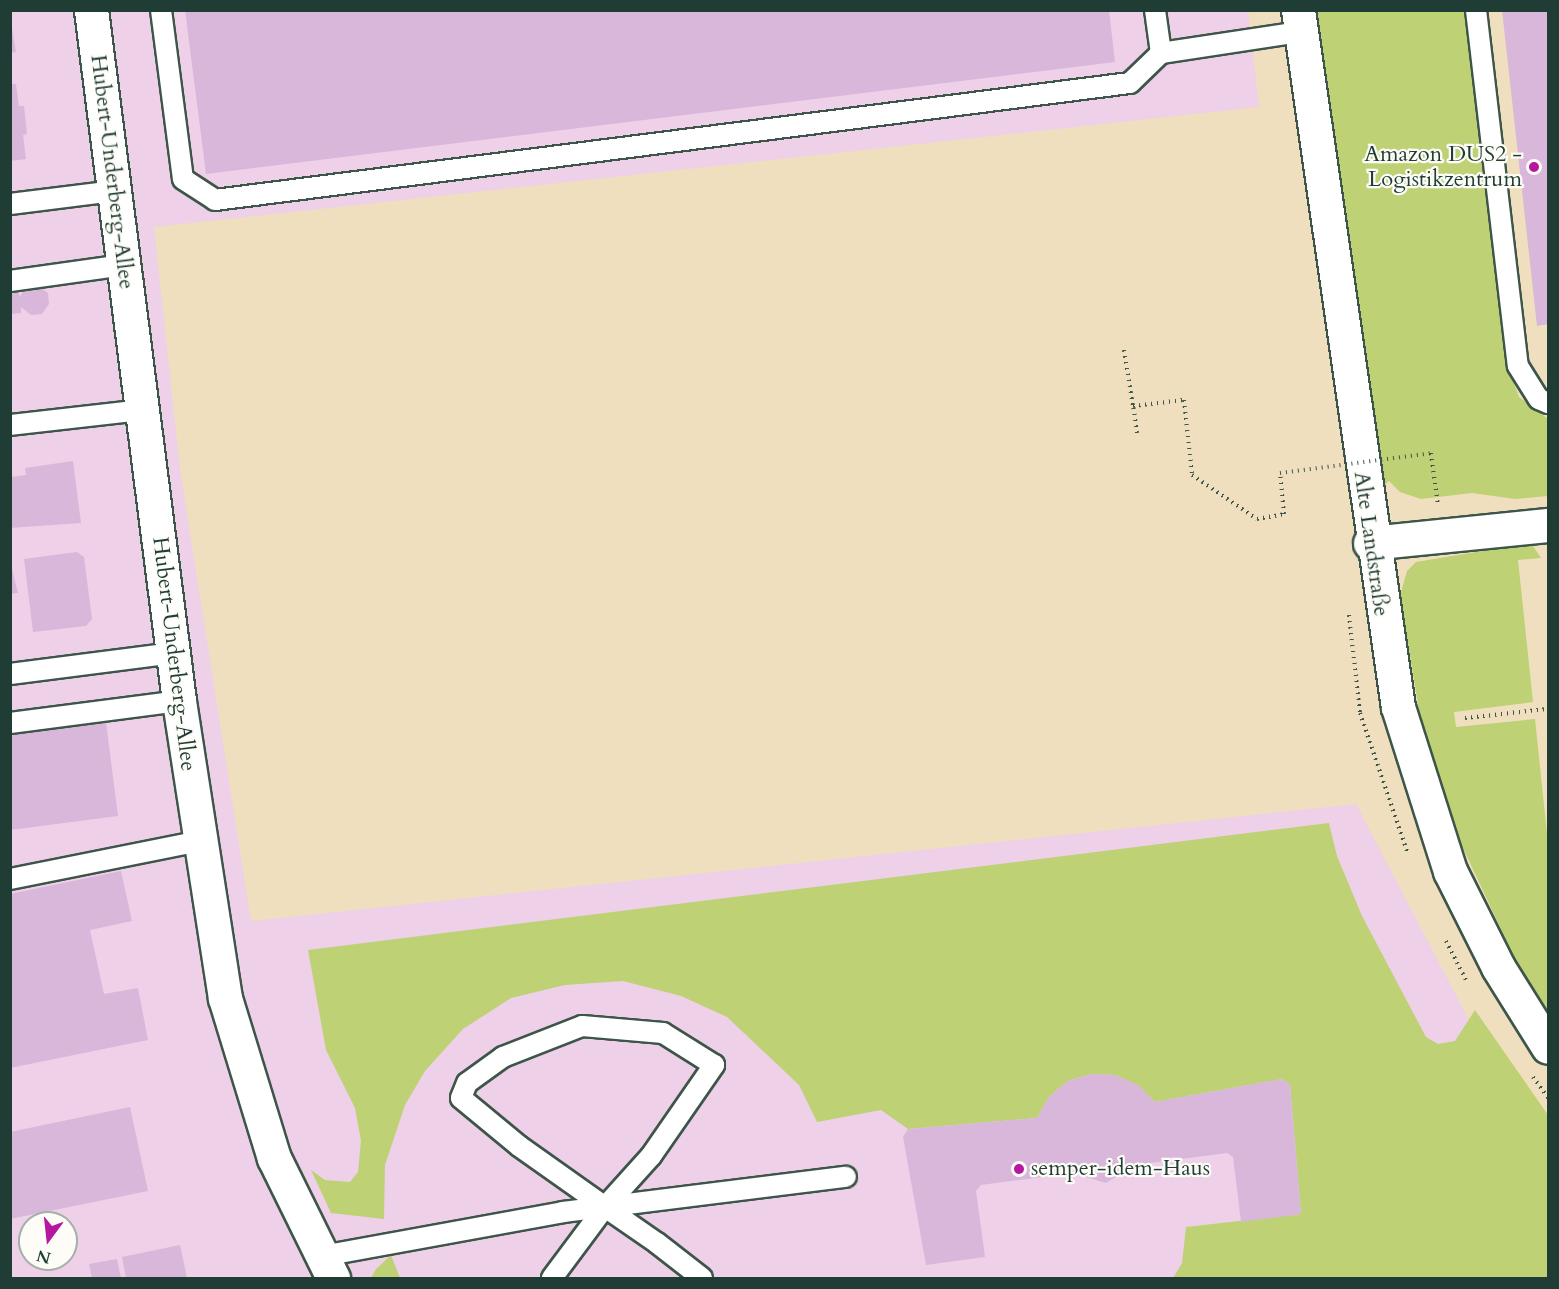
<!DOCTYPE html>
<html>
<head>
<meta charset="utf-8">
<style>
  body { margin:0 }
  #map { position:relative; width:1559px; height:1289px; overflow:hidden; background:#efdfbe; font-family:Cardo,serif }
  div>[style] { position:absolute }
  .built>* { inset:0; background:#eed0e8 }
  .green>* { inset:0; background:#bed175 }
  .building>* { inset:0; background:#d8b7da }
  .path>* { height:4px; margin-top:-2px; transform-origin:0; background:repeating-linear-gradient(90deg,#3e5549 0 1.5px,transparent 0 6px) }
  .roads { filter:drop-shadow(2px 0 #3e5549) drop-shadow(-2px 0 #3e5549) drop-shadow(0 2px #3e5549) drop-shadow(0 -2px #3e5549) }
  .service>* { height:20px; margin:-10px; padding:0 10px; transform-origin:10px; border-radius:10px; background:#fff }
  .minor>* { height:33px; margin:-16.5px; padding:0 16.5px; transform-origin:16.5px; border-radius:16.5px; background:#fff }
  .tertiary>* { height:33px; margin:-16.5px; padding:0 16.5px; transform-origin:16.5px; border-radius:16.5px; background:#fff }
  .path-bridge>* { height:4px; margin-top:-2px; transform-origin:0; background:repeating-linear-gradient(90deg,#3e5549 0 1.5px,transparent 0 6px) }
  .dots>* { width:16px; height:16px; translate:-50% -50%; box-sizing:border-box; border:3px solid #fdfcf7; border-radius:50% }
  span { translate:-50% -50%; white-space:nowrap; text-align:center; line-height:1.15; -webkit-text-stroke:4.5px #fdfcf7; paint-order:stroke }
  .poi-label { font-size:22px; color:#1f3d34 }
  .right { translate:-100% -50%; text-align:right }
  .left { translate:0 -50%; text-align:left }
  .street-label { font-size:22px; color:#1f3d34 }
  .frame { position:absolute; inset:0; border:12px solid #1f3d34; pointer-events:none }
  .north { position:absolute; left:18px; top:1211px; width:60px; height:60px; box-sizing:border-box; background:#fdfcf7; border:2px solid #a4b0a9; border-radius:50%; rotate:195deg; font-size:16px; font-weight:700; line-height:24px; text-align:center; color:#1f3d34 }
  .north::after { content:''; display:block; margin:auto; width:21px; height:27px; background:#b5179e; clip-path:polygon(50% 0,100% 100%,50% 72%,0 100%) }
</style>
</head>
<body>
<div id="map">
  <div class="built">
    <div style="clip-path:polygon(evenodd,10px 11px,1248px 11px,1259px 107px,154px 227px,180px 469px,251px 921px,1356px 804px,1471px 1024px,1548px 1278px,11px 1278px,10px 11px,30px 1223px,66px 1223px,66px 1259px,30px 1259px,30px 1223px)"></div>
  </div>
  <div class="green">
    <div style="clip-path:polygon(1317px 11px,1469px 11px,1510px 373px,1519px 397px,1548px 419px,1548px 496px,1515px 499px,1472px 493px,1421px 499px,1400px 492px,1389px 481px,1382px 487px)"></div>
    <div style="clip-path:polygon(1524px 544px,1533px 546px,1541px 558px,1518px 560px,1533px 702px,1454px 712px,1456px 727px,1535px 719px,1548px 843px,1548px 1011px,1514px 957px,1456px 833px,1421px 722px,1400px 596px,1407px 571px,1416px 562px)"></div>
    <div style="clip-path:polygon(1329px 823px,1337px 856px,1362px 916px,1426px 1037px,1438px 1044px,1455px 1041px,1475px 1010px,1548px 1115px,1548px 1278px,1173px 1278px,1182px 1263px,1186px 1227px,1301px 1214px,1290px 1085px,1282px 1079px,1155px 1102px,1137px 1085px,1115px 1075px,1091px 1074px,1068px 1081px,1049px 1097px,1037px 1118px,908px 1129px,881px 1110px,817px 1122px,799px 1085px,727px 1017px,681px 996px,623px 981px,565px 985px,511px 998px,463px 1029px,425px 1071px,405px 1105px,385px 1165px,384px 1219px,331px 1213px,311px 1170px,325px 1180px,350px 1182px,358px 1172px,361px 1141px,355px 1108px,326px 1050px,308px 950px)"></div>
    <div style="clip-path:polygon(391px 1255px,400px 1278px,371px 1278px,376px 1269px)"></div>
  </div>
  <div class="building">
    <div style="clip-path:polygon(185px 10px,1109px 10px,1115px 62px,206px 174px)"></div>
    <div style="clip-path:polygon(1502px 10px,1548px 10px,1548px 324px,1537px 326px)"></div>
    <div style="clip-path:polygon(10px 17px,16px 52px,10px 53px)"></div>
    <div style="clip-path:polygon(10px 84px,16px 84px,19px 106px,24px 106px,27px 134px,23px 135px,26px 159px,10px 161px)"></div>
    <div style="clip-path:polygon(38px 286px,48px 293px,49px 304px,42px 314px,31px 315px,21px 307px,21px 313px,10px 314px,10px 293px,19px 291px,19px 297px,27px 287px)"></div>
    <div style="clip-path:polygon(73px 461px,81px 523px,10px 528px,10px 477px,26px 475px,25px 468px)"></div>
    <div style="clip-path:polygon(77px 552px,84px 557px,92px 619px,86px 626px,33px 632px,24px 559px)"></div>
    <div style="clip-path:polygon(10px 561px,18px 593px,10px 594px)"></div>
    <div style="clip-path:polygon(106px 722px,118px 816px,10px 830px,10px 734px)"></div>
    <div style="clip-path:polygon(121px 871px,132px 921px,90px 930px,104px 994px,138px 988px,148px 1040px,10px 1068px,10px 894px)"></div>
    <div style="clip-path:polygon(1091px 1074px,1115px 1075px,1138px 1085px,1155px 1102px,1282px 1079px,1290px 1085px,1301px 1214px,1241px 1222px,1233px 1157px,1227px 1153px,1135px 1165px,1106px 1183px,1072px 1173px,981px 1185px,976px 1191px,985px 1257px,926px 1265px,903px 1137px,908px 1129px,1037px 1118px,1049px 1097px,1068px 1081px)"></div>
    <div style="clip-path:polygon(130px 1107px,148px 1191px,10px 1219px,10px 1132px)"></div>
    <div style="clip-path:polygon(180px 1245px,187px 1278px,126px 1278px,122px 1257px)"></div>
    <div style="clip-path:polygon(117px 1259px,121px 1278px,92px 1278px,89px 1264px)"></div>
  </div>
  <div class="path">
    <div style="left:1124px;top:350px;width:57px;rotate:80.9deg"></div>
    <div style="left:1137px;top:433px;width:27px;rotate:-98deg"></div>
    <div style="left:1133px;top:406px;width:51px;rotate:-6.7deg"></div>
    <div style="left:1184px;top:400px;width:75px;rotate:83.9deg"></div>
    <div style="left:1192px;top:475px;width:78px;rotate:34.1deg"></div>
    <div style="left:1257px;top:519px;width:27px;rotate:-10deg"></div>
    <div style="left:1284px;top:514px;width:41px;rotate:-95.6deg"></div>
    <div style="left:1431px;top:453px;width:53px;rotate:82.5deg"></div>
    <div style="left:1349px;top:615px;width:99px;rotate:83.6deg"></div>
    <div style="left:1360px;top:713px;width:149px;rotate:71.2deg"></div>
    <div style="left:1465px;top:718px;width:83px;rotate:-6.2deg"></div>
    <div style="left:1446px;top:941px;width:46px;rotate:62.9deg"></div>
    <div style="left:1533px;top:1077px;width:26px;rotate:54deg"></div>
  </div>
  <div class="roads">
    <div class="service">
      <div style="left:161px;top:10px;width:170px;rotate:82.6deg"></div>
      <div style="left:183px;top:179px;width:38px;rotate:33deg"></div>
      <div style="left:215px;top:200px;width:922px;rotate:-7.29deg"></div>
      <div style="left:1130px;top:83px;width:43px;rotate:-44.1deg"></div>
      <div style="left:1155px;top:10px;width:43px;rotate:82.1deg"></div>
      <div style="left:1161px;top:53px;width:141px;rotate:-8.6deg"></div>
      <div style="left:1476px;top:10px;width:358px;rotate:83.3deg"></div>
      <div style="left:1518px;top:366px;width:39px;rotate:58deg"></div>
      <div style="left:1539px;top:399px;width:10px;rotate:24deg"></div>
      <div style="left:10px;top:204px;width:106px;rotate:-7.1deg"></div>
      <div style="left:10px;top:281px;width:115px;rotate:-8deg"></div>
      <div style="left:10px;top:425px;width:133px;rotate:-6.5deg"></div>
      <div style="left:10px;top:674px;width:165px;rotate:-7.3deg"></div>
      <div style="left:10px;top:723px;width:170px;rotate:-7.4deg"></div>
      <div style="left:10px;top:879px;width:194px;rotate:-11.3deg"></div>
      <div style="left:322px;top:1256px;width:245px;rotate:-10.3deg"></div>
      <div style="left:563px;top:1212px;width:285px;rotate:-7.1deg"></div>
      <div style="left:552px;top:1278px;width:89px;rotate:-53.3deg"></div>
      <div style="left:605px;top:1207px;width:69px;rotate:-48deg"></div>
      <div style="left:651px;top:1156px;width:111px;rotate:-55.3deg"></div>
      <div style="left:714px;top:1065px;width:60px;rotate:-147.9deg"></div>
      <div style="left:663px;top:1033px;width:81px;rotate:-175.1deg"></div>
      <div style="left:582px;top:1026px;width:85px;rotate:158.6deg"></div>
      <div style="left:503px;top:1057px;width:44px;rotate:144.2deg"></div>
      <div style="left:467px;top:1083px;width:16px;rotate:112deg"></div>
      <div style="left:461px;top:1098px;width:75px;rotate:39.6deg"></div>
      <div style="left:519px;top:1146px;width:105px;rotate:35.3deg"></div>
      <div style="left:605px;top:1207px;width:63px;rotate:34.7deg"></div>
      <div style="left:657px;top:1243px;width:57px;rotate:37.9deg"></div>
    </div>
    <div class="minor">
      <div style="left:91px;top:10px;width:697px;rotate:82.74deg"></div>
      <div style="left:179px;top:701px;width:301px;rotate:81.2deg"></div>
      <div style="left:225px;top:998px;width:167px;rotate:73deg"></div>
      <div style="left:274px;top:1158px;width:134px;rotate:63.8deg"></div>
      <div style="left:1370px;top:543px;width:179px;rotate:-5.8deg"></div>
    </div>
    <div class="tertiary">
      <div style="left:1298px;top:10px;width:704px;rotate:81.84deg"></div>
      <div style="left:1398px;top:707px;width:172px;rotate:72.4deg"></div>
      <div style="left:1450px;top:871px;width:107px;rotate:63.4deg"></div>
      <div style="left:1498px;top:967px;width:94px;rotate:58deg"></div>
    </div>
  </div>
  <div class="path-bridge">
    <div style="left:1280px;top:473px;width:152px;rotate:-7.5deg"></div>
  </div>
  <div class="dots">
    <div style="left:1534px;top:167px;background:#b5179e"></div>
    <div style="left:1019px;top:1169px;background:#b5179e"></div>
  </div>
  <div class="poi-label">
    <span class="right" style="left:1522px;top:167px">Amazon DUS2 -<br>Logistikzentrum</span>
    <span class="left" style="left:1031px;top:1169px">semper-idem-Haus</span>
  </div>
  <div class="street-label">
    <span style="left:112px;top:172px;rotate:83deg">Hubert-Underberg-Allee</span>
    <span style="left:1371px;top:544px;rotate:82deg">Alte Landstraße</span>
    <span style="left:174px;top:654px;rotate:83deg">Hubert-Underberg-Allee</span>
  </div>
  <div class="frame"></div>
  <div class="north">N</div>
</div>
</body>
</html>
